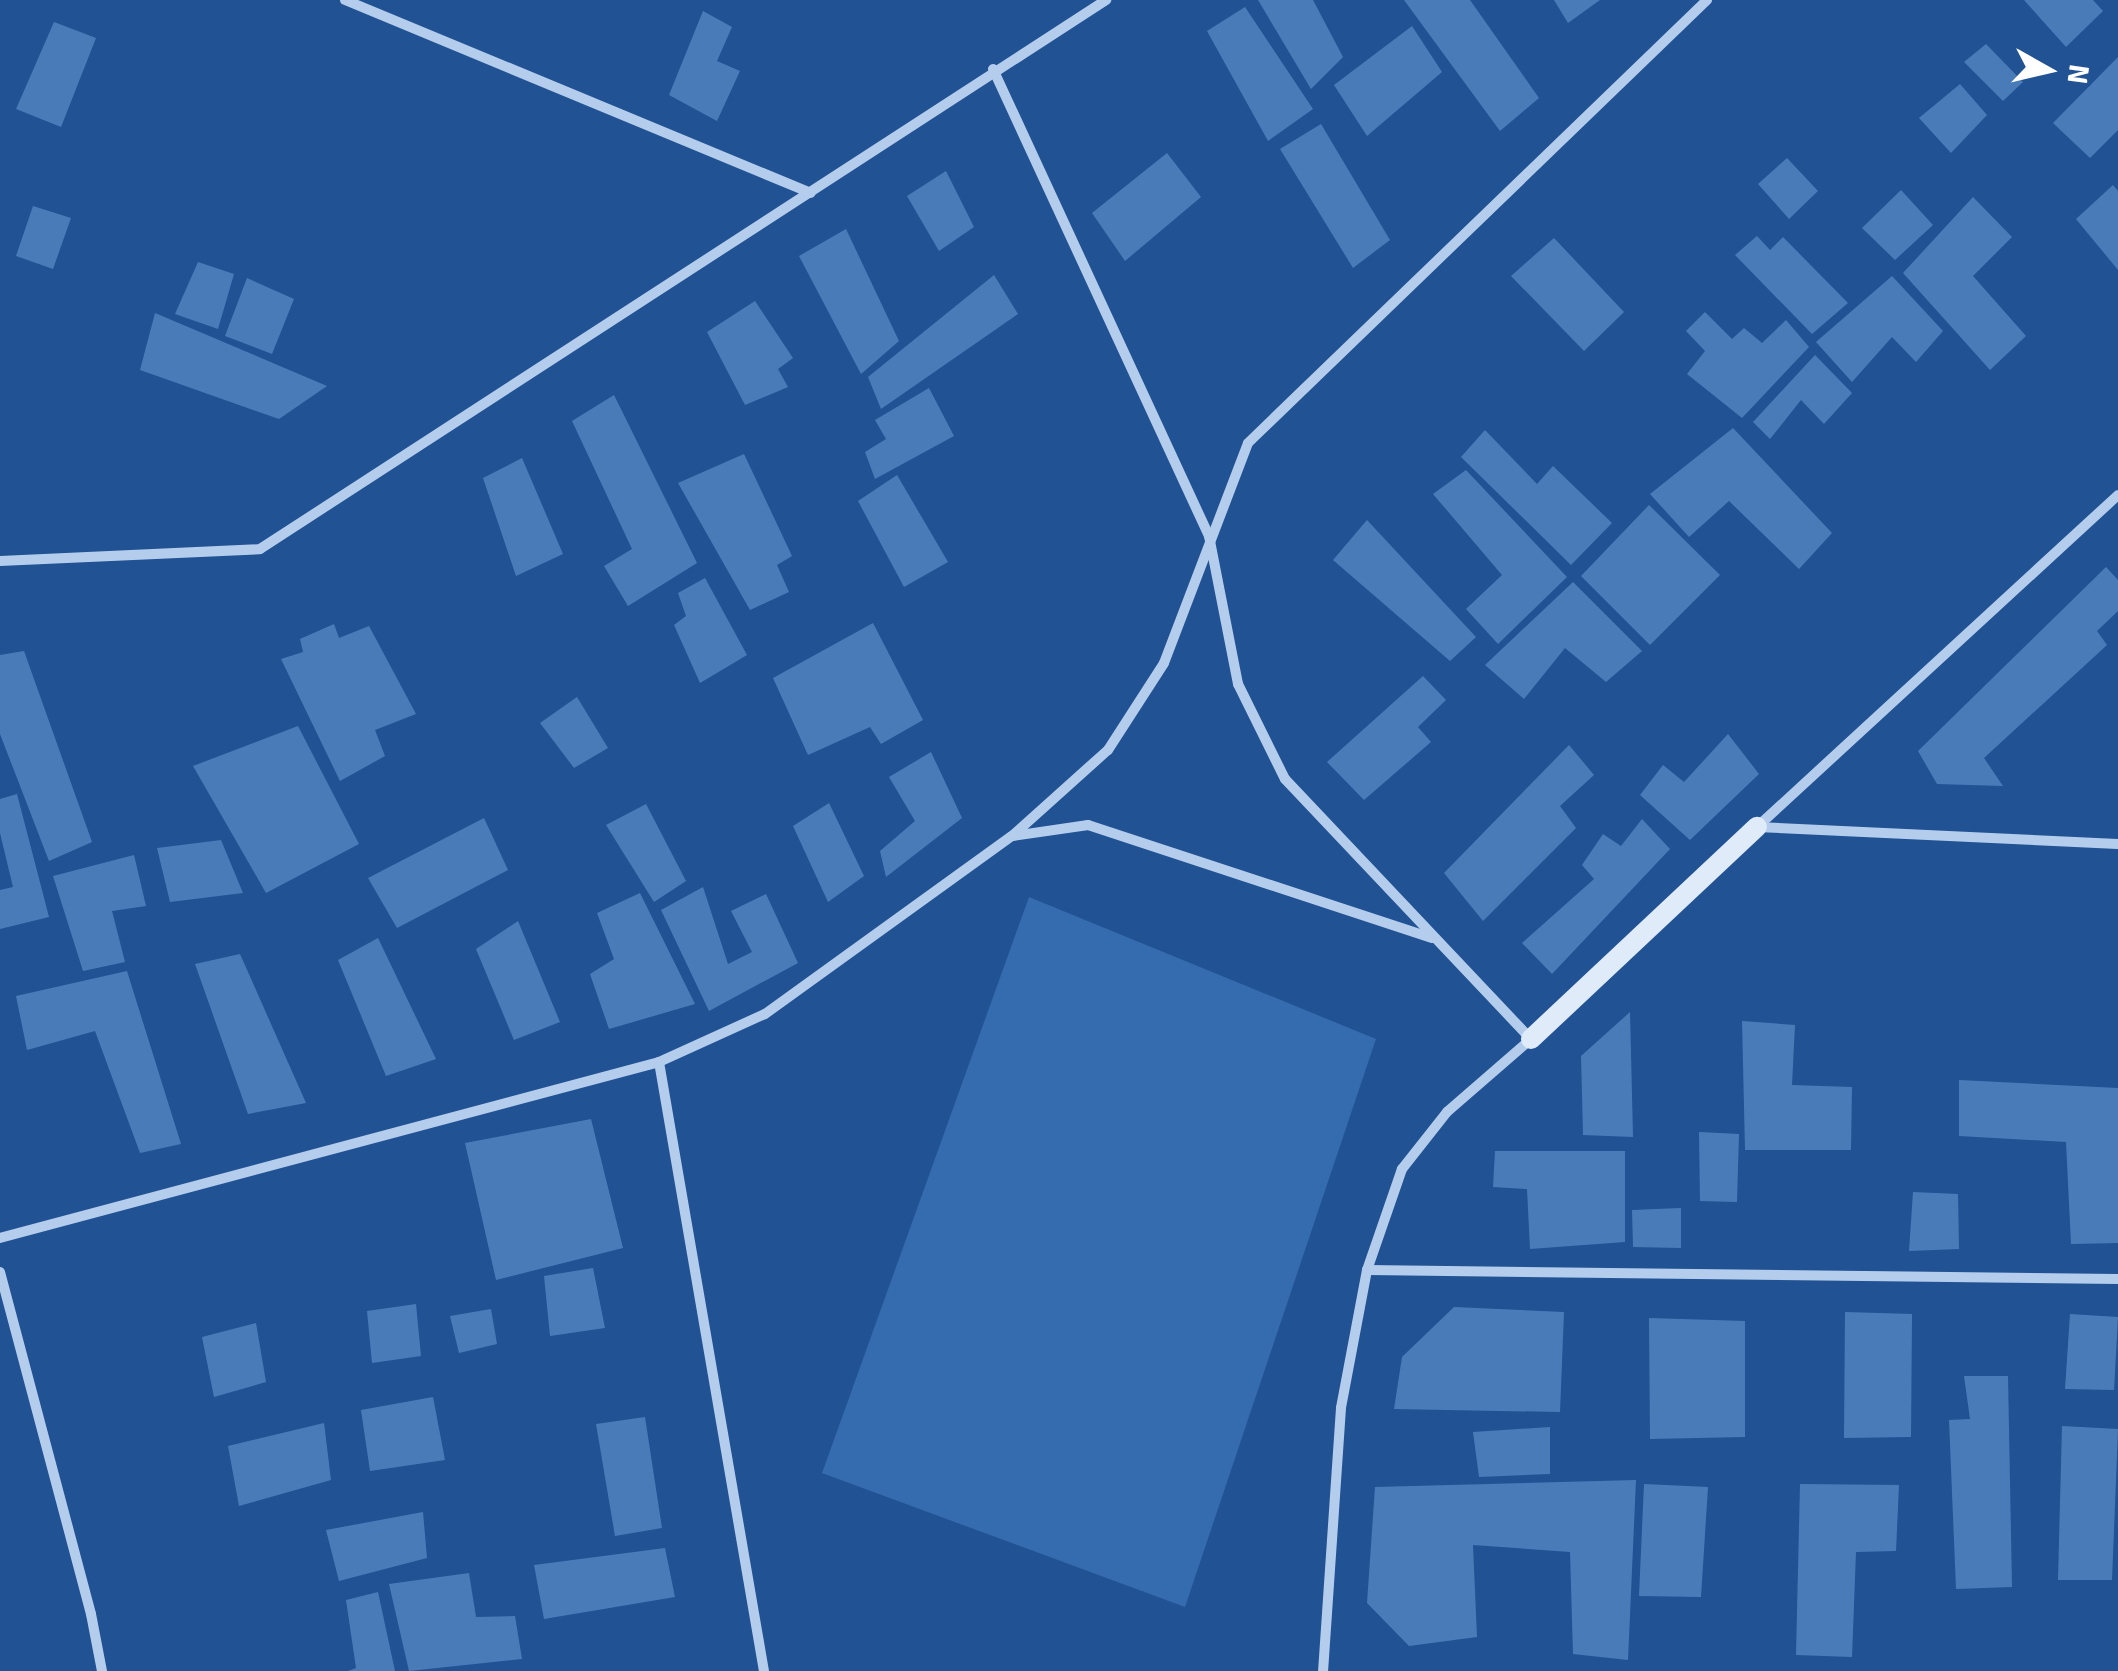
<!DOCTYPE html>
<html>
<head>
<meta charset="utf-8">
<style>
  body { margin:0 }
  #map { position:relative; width:2118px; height:1671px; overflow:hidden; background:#215293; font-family:Signika,sans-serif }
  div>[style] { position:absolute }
  .green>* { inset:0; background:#356cb0 }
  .building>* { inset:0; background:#4a7bb9 }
  .street>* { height:10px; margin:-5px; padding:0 5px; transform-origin:5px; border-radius:5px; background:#b4cded }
  .secondary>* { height:20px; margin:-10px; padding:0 10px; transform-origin:10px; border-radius:10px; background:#e0ebfa }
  span { translate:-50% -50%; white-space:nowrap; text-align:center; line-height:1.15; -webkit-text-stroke:9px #215293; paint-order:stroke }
  .north { position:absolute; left:1998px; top:20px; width:100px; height:100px; -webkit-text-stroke:8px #215293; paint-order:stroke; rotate:98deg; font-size:28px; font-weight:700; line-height:40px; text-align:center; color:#fff }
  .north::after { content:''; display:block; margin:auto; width:35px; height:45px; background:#fff; clip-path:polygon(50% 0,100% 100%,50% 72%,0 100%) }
</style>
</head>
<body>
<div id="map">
  <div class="green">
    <div style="clip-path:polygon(1029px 897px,1376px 1039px,1185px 1607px,822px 1473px)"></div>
  </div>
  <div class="building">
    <div style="clip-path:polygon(1258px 0,1313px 0,1343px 57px,1311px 89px)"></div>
    <div style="clip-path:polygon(1404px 0,1470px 0,1539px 98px,1500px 131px)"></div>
    <div style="clip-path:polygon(1554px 0,1600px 0,1568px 23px)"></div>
    <div style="clip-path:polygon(2024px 0,2093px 0,2103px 11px,2066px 47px)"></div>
    <div style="clip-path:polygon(1245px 7px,1313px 109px,1268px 141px,1207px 31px)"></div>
    <div style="clip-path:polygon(703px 11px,732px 27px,717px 61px,740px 71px,717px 121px,669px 95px)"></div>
    <div style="clip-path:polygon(54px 22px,96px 38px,61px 127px,16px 109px)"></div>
    <div style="clip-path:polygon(1412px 26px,1442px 72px,1367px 136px,1334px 85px)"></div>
    <div style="clip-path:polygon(1986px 44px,2023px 82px,2003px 101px,1964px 62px)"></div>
    <div style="clip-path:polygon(2118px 57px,2118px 130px,2090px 158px,2053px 123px)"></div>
    <div style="clip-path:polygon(1960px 84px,1987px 115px,1951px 153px,1919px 118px)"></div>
    <div style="clip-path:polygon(1321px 124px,1390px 240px,1353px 268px,1280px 149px)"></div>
    <div style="clip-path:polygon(1167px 153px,1201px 197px,1125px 261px,1092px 213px)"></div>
    <div style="clip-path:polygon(1787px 158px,1818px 191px,1789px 219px,1758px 184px)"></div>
    <div style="clip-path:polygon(946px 171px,974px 227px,939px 251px,907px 196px)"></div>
    <div style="clip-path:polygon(2113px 185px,2118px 191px,2118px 270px,2076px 219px)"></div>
    <div style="clip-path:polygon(1901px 190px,1933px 225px,1895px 260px,1862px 228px)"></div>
    <div style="clip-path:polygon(1973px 197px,2012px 237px,1973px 276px,2026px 336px,1990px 370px,1903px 273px)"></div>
    <div style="clip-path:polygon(33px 206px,71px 218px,53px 269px,16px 256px)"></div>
    <div style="clip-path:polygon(846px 229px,899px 341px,861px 374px,799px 256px)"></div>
    <div style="clip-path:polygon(1757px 236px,1770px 250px,1783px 237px,1848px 303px,1812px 334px,1735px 255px)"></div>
    <div style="clip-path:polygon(1554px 238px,1624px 312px,1584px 351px,1511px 276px)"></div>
    <div style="clip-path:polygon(198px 262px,234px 274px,218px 329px,175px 314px)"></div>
    <div style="clip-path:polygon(994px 275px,1018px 314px,881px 409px,868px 377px)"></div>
    <div style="clip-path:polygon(1892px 276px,1943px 331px,1916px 362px,1892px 337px,1852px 382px,1816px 342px)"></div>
    <div style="clip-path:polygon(247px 278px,294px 299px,272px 354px,225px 336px)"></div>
    <div style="clip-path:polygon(755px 301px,793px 358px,778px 369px,788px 387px,745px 405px,707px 332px)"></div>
    <div style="clip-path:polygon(1705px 312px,1732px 339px,1744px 328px,1762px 343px,1786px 320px,1809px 347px,1742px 418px,1687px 374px,1705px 351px,1686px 331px)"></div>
    <div style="clip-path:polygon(155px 313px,327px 386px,279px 419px,140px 370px)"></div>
    <div style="clip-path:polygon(1815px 355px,1852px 393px,1824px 424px,1801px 400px,1770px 439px,1753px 422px)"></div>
    <div style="clip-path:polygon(929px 388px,954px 436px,875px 479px,865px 452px,886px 439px,875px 420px)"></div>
    <div style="clip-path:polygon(614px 395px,697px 563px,628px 606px,604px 566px,632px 549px,572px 421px)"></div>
    <div style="clip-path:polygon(1733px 428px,1832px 533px,1799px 569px,1729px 501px,1689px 537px,1650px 494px)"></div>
    <div style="clip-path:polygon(1485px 430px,1537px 484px,1553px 466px,1612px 523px,1571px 565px,1461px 457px)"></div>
    <div style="clip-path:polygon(744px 454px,792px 556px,777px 565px,789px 592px,750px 610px,678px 483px)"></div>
    <div style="clip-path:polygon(522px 458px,563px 554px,516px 576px,483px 478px)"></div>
    <div style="clip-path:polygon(1466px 470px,1567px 577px,1498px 644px,1466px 609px,1502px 575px,1433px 494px)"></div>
    <div style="clip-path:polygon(897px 475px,948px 562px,904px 587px,858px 501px)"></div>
    <div style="clip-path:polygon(1649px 505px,1720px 575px,1650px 645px,1581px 576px)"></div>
    <div style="clip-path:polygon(1367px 520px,1476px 637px,1450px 661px,1333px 560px)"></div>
    <div style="clip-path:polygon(2106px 567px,2118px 580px,2118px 611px,2097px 631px,2107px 645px,1984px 758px,2003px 786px,1937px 784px,1918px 751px)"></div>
    <div style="clip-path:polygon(705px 578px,747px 655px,700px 683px,674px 625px,686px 616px,678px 593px)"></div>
    <div style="clip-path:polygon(1573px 582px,1642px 651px,1606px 682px,1565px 648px,1524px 699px,1485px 665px)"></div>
    <div style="clip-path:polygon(873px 623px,923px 720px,881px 744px,870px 727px,808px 755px,773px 678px)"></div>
    <div style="clip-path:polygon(334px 624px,339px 638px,369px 626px,416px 714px,375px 730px,385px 756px,340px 781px,281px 659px,303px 652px,300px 639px)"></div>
    <div style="clip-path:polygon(24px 651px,92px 842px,49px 861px,0 734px,0 655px)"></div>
    <div style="clip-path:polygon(1423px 676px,1446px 700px,1418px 727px,1431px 742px,1364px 800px,1327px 762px)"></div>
    <div style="clip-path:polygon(577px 697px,608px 748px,574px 768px,540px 723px)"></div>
    <div style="clip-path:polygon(298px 726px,359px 844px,266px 893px,193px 766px)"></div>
    <div style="clip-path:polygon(1728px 734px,1759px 774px,1690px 840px,1640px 795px,1663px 765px,1684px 782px)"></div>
    <div style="clip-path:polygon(1569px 745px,1594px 775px,1560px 806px,1576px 828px,1483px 921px,1444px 873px)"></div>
    <div style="clip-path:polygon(931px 752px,962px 818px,886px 877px,880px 851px,915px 821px,889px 777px)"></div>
    <div style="clip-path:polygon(17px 794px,49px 917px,0 929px,0 890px,13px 887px,0 833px,0 799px)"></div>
    <div style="clip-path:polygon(829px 803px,864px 876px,828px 902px,793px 826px)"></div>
    <div style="clip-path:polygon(646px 804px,686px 881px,654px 902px,606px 825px)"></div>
    <div style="clip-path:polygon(484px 818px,508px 870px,397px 928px,368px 878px)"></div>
    <div style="clip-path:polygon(1642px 819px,1670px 849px,1552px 974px,1522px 943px,1594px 879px,1582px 865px,1603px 834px,1621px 846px)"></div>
    <div style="clip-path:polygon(221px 840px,243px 893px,170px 902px,157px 848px)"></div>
    <div style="clip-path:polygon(134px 855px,146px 906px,112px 911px,125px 962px,83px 971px,53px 876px)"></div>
    <div style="clip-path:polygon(703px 887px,728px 964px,752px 952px,731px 911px,766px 894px,798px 963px,709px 1011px,661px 910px)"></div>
    <div style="clip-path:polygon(640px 893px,695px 1004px,609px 1029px,590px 974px,614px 959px,597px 913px)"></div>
    <div style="clip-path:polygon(518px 921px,560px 1022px,514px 1040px,476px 949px)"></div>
    <div style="clip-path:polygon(378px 938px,436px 1059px,386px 1076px,338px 960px)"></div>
    <div style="clip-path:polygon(240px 954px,306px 1103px,248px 1114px,195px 964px)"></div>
    <div style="clip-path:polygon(127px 971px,181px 1144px,140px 1153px,95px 1031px,27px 1050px,16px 996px)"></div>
    <div style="clip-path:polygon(1630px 1012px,1633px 1137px,1583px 1135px,1581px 1056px)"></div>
    <div style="clip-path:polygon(1742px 1021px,1795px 1025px,1792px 1085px,1852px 1087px,1851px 1150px,1745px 1150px)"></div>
    <div style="clip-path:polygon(1959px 1080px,2118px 1088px,2118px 1243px,2071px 1244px,2066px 1142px,1959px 1136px)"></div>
    <div style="clip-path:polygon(591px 1119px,623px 1248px,496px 1280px,465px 1143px)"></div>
    <div style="clip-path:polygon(1699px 1132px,1739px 1134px,1737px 1202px,1700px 1201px)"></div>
    <div style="clip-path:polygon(1495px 1151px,1625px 1151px,1625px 1242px,1530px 1249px,1527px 1189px,1493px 1187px)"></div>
    <div style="clip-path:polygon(1913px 1192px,1958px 1194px,1959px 1249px,1909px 1251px)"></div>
    <div style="clip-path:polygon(1681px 1208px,1681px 1248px,1633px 1247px,1632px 1210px)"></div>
    <div style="clip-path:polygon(593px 1268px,605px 1328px,550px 1336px,544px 1276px)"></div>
    <div style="clip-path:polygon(416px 1304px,421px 1356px,372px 1363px,367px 1311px)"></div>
    <div style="clip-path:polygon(1454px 1307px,1564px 1312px,1560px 1412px,1394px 1409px,1402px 1357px)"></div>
    <div style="clip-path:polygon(491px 1309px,497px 1344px,459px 1353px,450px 1316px)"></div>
    <div style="clip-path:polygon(1845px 1312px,1912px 1314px,1911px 1437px,1844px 1438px)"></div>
    <div style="clip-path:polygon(2070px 1314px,2118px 1317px,2114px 1390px,2065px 1389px)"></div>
    <div style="clip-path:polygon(1649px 1318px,1745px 1321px,1745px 1437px,1650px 1439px)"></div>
    <div style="clip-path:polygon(256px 1323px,266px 1382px,214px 1397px,202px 1337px)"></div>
    <div style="clip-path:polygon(1964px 1376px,2008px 1376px,2012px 1587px,1956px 1589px,1949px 1420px,1970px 1419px)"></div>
    <div style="clip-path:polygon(433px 1397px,445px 1460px,370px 1471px,361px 1410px)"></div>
    <div style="clip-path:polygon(645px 1417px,662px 1528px,615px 1536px,596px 1424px)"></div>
    <div style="clip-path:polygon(324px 1423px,331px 1480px,239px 1506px,228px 1446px)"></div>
    <div style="clip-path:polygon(2062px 1426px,2118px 1429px,2112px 1580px,2058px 1580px)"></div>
    <div style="clip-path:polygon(1550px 1427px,1550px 1474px,1479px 1477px,1473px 1432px)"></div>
    <div style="clip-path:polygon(1636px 1480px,1628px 1660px,1573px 1654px,1570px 1552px,1473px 1545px,1477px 1637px,1409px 1646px,1367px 1603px,1375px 1487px)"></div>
    <div style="clip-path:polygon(1644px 1484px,1708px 1487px,1701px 1597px,1639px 1596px)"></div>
    <div style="clip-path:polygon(1800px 1484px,1899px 1485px,1896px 1551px,1856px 1552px,1852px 1657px,1796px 1655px)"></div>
    <div style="clip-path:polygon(423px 1512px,427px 1558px,339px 1581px,326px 1530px)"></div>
    <div style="clip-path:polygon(665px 1548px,675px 1597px,544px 1619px,534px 1565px)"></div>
    <div style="clip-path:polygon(469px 1573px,476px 1617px,515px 1616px,522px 1659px,409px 1671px,389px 1584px)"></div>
    <div style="clip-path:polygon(378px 1592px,395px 1671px,348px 1671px,356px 1668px,346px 1600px)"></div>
  </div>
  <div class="street">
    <div style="left:345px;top:0;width:504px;rotate:22.5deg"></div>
    <div style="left:993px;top:69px;width:515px;rotate:65.18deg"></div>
    <div style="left:1209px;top:536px;width:151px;rotate:78.9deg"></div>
    <div style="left:1238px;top:684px;width:106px;rotate:63.7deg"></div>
    <div style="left:1285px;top:779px;width:358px;rotate:46.6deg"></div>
    <div style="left:1531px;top:1039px;width:111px;rotate:139deg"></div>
    <div style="left:1447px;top:1112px;width:73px;rotate:128.3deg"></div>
    <div style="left:1402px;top:1169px;width:107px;rotate:109.1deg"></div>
    <div style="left:1367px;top:1270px;width:140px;rotate:100.7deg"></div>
    <div style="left:1341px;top:1408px;width:264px;rotate:93.9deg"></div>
    <div style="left:0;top:561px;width:260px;rotate:-2.6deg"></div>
    <div style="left:260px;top:549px;width:1009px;rotate:-32.98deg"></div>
    <div style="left:1757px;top:827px;width:490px;rotate:-42.6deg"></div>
    <div style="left:1757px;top:827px;width:361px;rotate:2.7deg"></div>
    <div style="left:1013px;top:836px;width:76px;rotate:-8.3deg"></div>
    <div style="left:1088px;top:825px;width:362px;rotate:18.2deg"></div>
    <div style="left:659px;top:1062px;width:618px;rotate:80.22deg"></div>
    <div style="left:0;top:1238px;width:682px;rotate:-14.95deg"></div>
    <div style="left:659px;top:1062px;width:116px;rotate:-24.4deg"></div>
    <div style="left:765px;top:1014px;width:304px;rotate:-35.8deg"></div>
    <div style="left:1012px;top:836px;width:129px;rotate:-41.9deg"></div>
    <div style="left:1108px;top:750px;width:103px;rotate:-57.2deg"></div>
    <div style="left:1164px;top:663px;width:235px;rotate:-69.1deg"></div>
    <div style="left:1248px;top:443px;width:638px;rotate:-43.98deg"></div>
    <div style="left:1367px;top:1270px;width:751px;rotate:0.69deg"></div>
    <div style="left:0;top:1272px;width:354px;rotate:75.1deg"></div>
    <div style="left:91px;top:1614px;width:58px;rotate:79.1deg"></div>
  </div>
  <div class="secondary">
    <div style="left:1531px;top:1039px;width:310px;rotate:-43.2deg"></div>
  </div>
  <div class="north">N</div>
</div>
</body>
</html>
